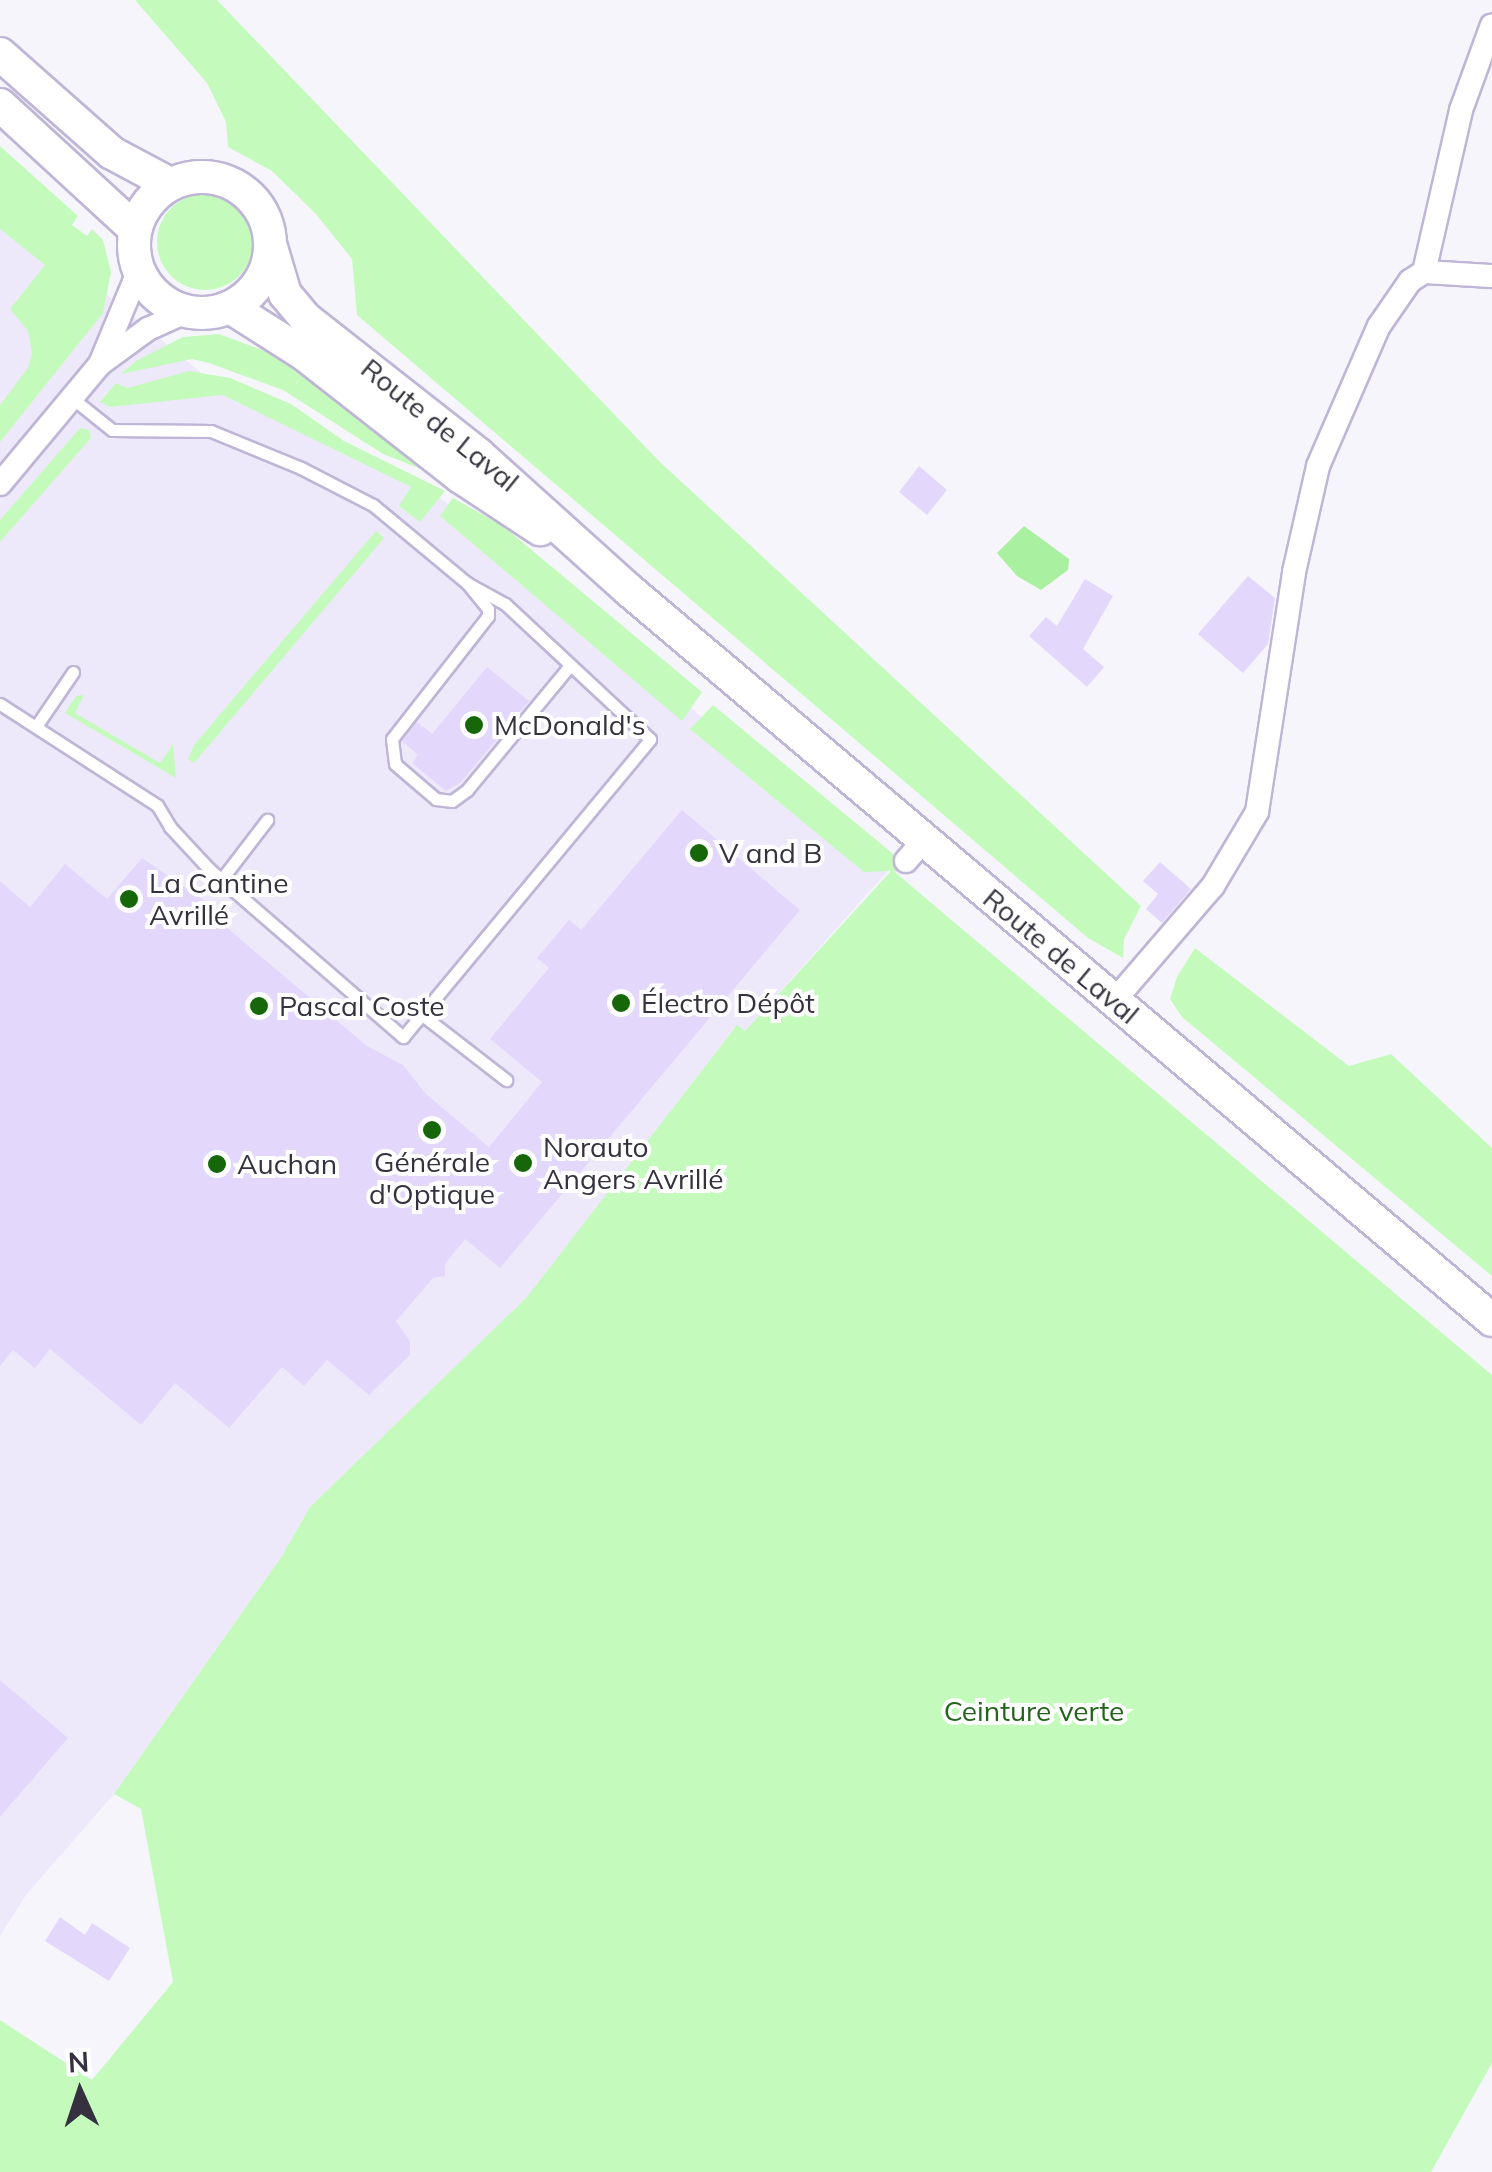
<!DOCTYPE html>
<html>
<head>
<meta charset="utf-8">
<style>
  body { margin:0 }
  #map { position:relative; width:1492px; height:2172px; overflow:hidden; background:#f7f5fc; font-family:Mulish,sans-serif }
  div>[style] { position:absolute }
  .built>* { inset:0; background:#eee9fa }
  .green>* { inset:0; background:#c4fbbc }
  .round { border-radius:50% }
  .water>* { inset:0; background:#aaf0a1 }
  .building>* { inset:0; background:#e3d8fc }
  .roads { filter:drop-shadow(2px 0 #bfb5d6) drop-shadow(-2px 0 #bfb5d6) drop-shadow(0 2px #bfb5d6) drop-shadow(0 -2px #bfb5d6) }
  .service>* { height:11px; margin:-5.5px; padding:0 5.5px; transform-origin:5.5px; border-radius:5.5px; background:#fff }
  .minor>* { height:22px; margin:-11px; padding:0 11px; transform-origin:11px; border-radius:11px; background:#fff }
  .secondary>* { height:32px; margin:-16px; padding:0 16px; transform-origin:16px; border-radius:16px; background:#fff }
  .secondary>.ring { margin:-16px; padding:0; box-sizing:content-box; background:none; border:32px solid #fff; border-radius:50% }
  .dots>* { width:28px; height:28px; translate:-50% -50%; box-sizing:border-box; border:5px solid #fff; border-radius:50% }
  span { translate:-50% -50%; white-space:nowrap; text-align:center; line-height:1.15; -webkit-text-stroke:8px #fff; paint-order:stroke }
  .street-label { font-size:28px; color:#35313e }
  .poi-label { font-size:28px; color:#35313e }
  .left { translate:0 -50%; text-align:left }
  .park-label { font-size:28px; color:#23651b }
  .north { position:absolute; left:30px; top:2042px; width:100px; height:100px; -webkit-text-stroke:8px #fff; paint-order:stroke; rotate:357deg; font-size:28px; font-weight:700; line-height:40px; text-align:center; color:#35313e }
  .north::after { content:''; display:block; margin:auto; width:35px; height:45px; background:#35313e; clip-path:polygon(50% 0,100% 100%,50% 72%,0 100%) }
</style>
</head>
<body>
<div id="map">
  <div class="built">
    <div style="clip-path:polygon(0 206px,223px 391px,425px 485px,887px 872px,745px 1031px,736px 1026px,528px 1297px,310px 1507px,282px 1556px,114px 1794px,26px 1895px,0 1936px)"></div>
  </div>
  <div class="green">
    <div style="clip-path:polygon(135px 0,217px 0,660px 462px,1141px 906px,1124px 939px,1123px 958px,1088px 938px,357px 315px,352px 259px,315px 213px,272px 171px,228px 147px,226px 122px,207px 83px)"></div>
    <div style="clip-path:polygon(0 146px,78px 216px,72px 225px,87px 236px,92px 229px,103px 240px,111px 272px,103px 313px,0 442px,0 405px,28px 368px,32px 353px,28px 331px,10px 309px,45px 265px,0 229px)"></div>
    <div class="round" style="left:157px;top:194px;width:96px;height:96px"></div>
    <div style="clip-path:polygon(219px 334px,281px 357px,451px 481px,383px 454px,283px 390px,209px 363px,192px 359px,121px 374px,136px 361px,183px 337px)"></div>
    <div style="clip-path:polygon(189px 371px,230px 378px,291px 404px,344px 441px,445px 491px,420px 522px,399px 506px,411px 487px,223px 395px,110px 407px,100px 402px,116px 383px,128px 388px)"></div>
    <div style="clip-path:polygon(80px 428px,89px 430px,91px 438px,0 542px,0 520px)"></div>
    <div style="clip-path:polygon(453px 498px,503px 526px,702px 692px,682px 721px,440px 516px)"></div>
    <div style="clip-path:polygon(376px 531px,384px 538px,369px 556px,194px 763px,188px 759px,194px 745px)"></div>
    <div style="clip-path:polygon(84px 695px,75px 713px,160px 763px,173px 744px,176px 778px,65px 713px,76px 696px)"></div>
    <div style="clip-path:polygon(713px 705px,903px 862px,895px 872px,910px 885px,1492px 1375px,1492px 2063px,1431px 2172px,0 2172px,0 2020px,92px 2080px,173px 1982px,141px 1809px,114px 1794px,282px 1556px,310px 1507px,527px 1297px,737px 1025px,745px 1031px,891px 871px,864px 872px,690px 729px)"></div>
    <div style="clip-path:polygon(1195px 948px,1349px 1066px,1391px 1054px,1492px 1148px,1492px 1276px,1182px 1017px,1170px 999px,1177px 977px)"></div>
  </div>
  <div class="water">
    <div style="clip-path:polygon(1024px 526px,1069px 559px,1068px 570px,1041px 590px,1017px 576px,997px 553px)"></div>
  </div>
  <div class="building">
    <div style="clip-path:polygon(919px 466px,947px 490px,927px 515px,899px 492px)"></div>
    <div style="clip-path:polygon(1248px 576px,1275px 598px,1268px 644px,1243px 673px,1198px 634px)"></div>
    <div style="clip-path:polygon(1085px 579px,1113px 596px,1083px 649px,1104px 667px,1087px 687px,1029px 636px,1046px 617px,1057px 626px)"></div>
    <div style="clip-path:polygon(487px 667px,529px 701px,461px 782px,446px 791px,412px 763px,418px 755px,402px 741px,417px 722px,432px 734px)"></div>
    <div style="clip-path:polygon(682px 810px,800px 910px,500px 1268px,465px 1239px,445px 1264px,445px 1276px,433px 1278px,396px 1321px,410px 1341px,410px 1355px,369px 1395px,327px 1360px,304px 1386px,282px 1367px,229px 1428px,175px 1383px,141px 1425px,50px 1349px,35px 1368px,13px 1350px,0 1366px,0 881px,30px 907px,65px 864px,107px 899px,142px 858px,208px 903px,226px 927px,367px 1046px,403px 1065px,426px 1094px,489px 1147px,542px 1082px,490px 1039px,549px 968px,537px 958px,569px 920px,581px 930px)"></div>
    <div style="clip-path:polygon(1160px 862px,1191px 889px,1162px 923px,1146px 909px,1158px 894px,1143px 881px)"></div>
    <div style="clip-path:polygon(0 1680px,68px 1738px,0 1817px)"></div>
    <div style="clip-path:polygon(60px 1917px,85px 1935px,92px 1923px,130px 1948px,109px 1981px,45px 1941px)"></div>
  </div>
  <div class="roads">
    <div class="service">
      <div style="left:72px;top:398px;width:51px;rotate:38.7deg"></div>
      <div style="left:112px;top:430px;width:99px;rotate:0.6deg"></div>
      <div style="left:211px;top:431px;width:97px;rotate:22.3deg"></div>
      <div style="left:301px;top:468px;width:81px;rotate:27.2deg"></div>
      <div style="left:373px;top:505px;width:122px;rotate:39.7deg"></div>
      <div style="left:467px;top:583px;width:33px;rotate:51deg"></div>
      <div style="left:488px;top:609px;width:7px;rotate:90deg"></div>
      <div style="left:488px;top:616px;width:156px;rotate:128deg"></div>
      <div style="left:392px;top:739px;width:25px;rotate:83deg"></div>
      <div style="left:395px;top:764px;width:54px;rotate:40.5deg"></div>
      <div style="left:436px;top:799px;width:16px;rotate:7deg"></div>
      <div style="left:452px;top:801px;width:19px;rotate:-36deg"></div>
      <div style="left:467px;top:790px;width:158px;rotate:-50.4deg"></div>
      <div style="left:0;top:704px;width:187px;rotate:32.8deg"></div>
      <div style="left:157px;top:805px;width:26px;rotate:59deg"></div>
      <div style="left:170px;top:827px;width:57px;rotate:47.1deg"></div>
      <div style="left:209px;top:869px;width:257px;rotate:40.9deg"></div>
      <div style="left:403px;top:1037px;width:387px;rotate:-50.3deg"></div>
      <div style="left:650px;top:739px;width:198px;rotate:-137deg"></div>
      <div style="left:505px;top:604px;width:43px;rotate:-151.1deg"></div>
      <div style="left:37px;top:725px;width:64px;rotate:-55.8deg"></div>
      <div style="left:221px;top:880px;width:76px;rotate:-52.5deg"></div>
      <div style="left:421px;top:1014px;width:108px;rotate:37.8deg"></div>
    </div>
    <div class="minor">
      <div style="left:1424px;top:272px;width:166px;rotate:-77.1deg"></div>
      <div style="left:1461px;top:110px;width:90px;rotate:-70deg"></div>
      <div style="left:103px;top:362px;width:56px;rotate:-36.3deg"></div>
      <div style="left:148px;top:329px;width:44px;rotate:-24.2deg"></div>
      <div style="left:0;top:484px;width:156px;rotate:-50.2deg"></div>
      <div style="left:100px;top:364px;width:102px;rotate:-67.5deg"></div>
      <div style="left:906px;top:861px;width:28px;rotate:-49deg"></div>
      <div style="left:1114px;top:1001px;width:152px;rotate:-49.3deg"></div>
      <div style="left:1213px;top:886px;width:86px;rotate:-59.3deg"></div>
      <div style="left:1257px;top:812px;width:243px;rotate:-81.2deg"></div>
      <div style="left:1294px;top:572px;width:109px;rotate:-77.2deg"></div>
      <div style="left:1318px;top:466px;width:153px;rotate:-66.5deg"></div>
      <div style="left:1379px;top:326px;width:55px;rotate:-55.4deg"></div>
      <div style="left:1410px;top:281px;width:17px;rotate:-33deg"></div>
      <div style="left:1424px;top:272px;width:68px;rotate:3.4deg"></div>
    </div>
    <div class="secondary">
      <div style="left:0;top:54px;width:149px;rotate:41.5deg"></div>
      <div style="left:112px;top:153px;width:66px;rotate:28.1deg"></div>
      <div style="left:0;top:105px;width:183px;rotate:42.6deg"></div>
      <div class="ring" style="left:134px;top:177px;width:104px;height:104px"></div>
      <div style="left:271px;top:247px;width:49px;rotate:73.4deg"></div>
      <div style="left:285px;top:294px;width:31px;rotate:50deg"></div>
      <div style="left:305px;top:318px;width:221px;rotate:38.2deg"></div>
      <div style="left:479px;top:455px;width:203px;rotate:42deg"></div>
      <div style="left:630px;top:591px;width:1129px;rotate:40.22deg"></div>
      <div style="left:230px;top:307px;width:88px;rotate:32.4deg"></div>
      <div style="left:304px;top:354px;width:199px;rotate:38.1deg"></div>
      <div style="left:461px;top:477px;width:95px;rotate:33.4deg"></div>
    </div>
  </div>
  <div class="dots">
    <div style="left:474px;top:725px;background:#156709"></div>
    <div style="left:699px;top:853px;background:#156709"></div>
    <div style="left:129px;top:899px;background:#156709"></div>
    <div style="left:621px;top:1003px;background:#156709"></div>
    <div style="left:259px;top:1006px;background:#156709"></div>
    <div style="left:432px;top:1130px;background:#156709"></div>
    <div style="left:523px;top:1163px;background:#156709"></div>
    <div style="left:217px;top:1164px;background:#156709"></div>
  </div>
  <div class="street-label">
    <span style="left:440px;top:425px;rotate:39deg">Route de Laval</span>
    <span style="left:1061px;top:956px;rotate:40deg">Route de Laval</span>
  </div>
  <div class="poi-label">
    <span class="left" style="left:494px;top:725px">McDonald's</span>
    <span class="left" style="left:719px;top:853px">V and B</span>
    <span class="left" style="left:149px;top:899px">La Cantine<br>Avrillé</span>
    <span class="left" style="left:641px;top:1003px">Électro Dépôt</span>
    <span class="left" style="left:279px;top:1006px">Pascal Coste</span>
    <span class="left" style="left:543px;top:1163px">Norauto<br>Angers Avrillé</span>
    <span style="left:432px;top:1178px">Générale<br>d'Optique</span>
    <span class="left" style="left:237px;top:1164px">Auchan</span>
  </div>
  <div class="park-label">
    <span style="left:1034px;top:1711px">Ceinture verte</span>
  </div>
  <div class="north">N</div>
</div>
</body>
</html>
